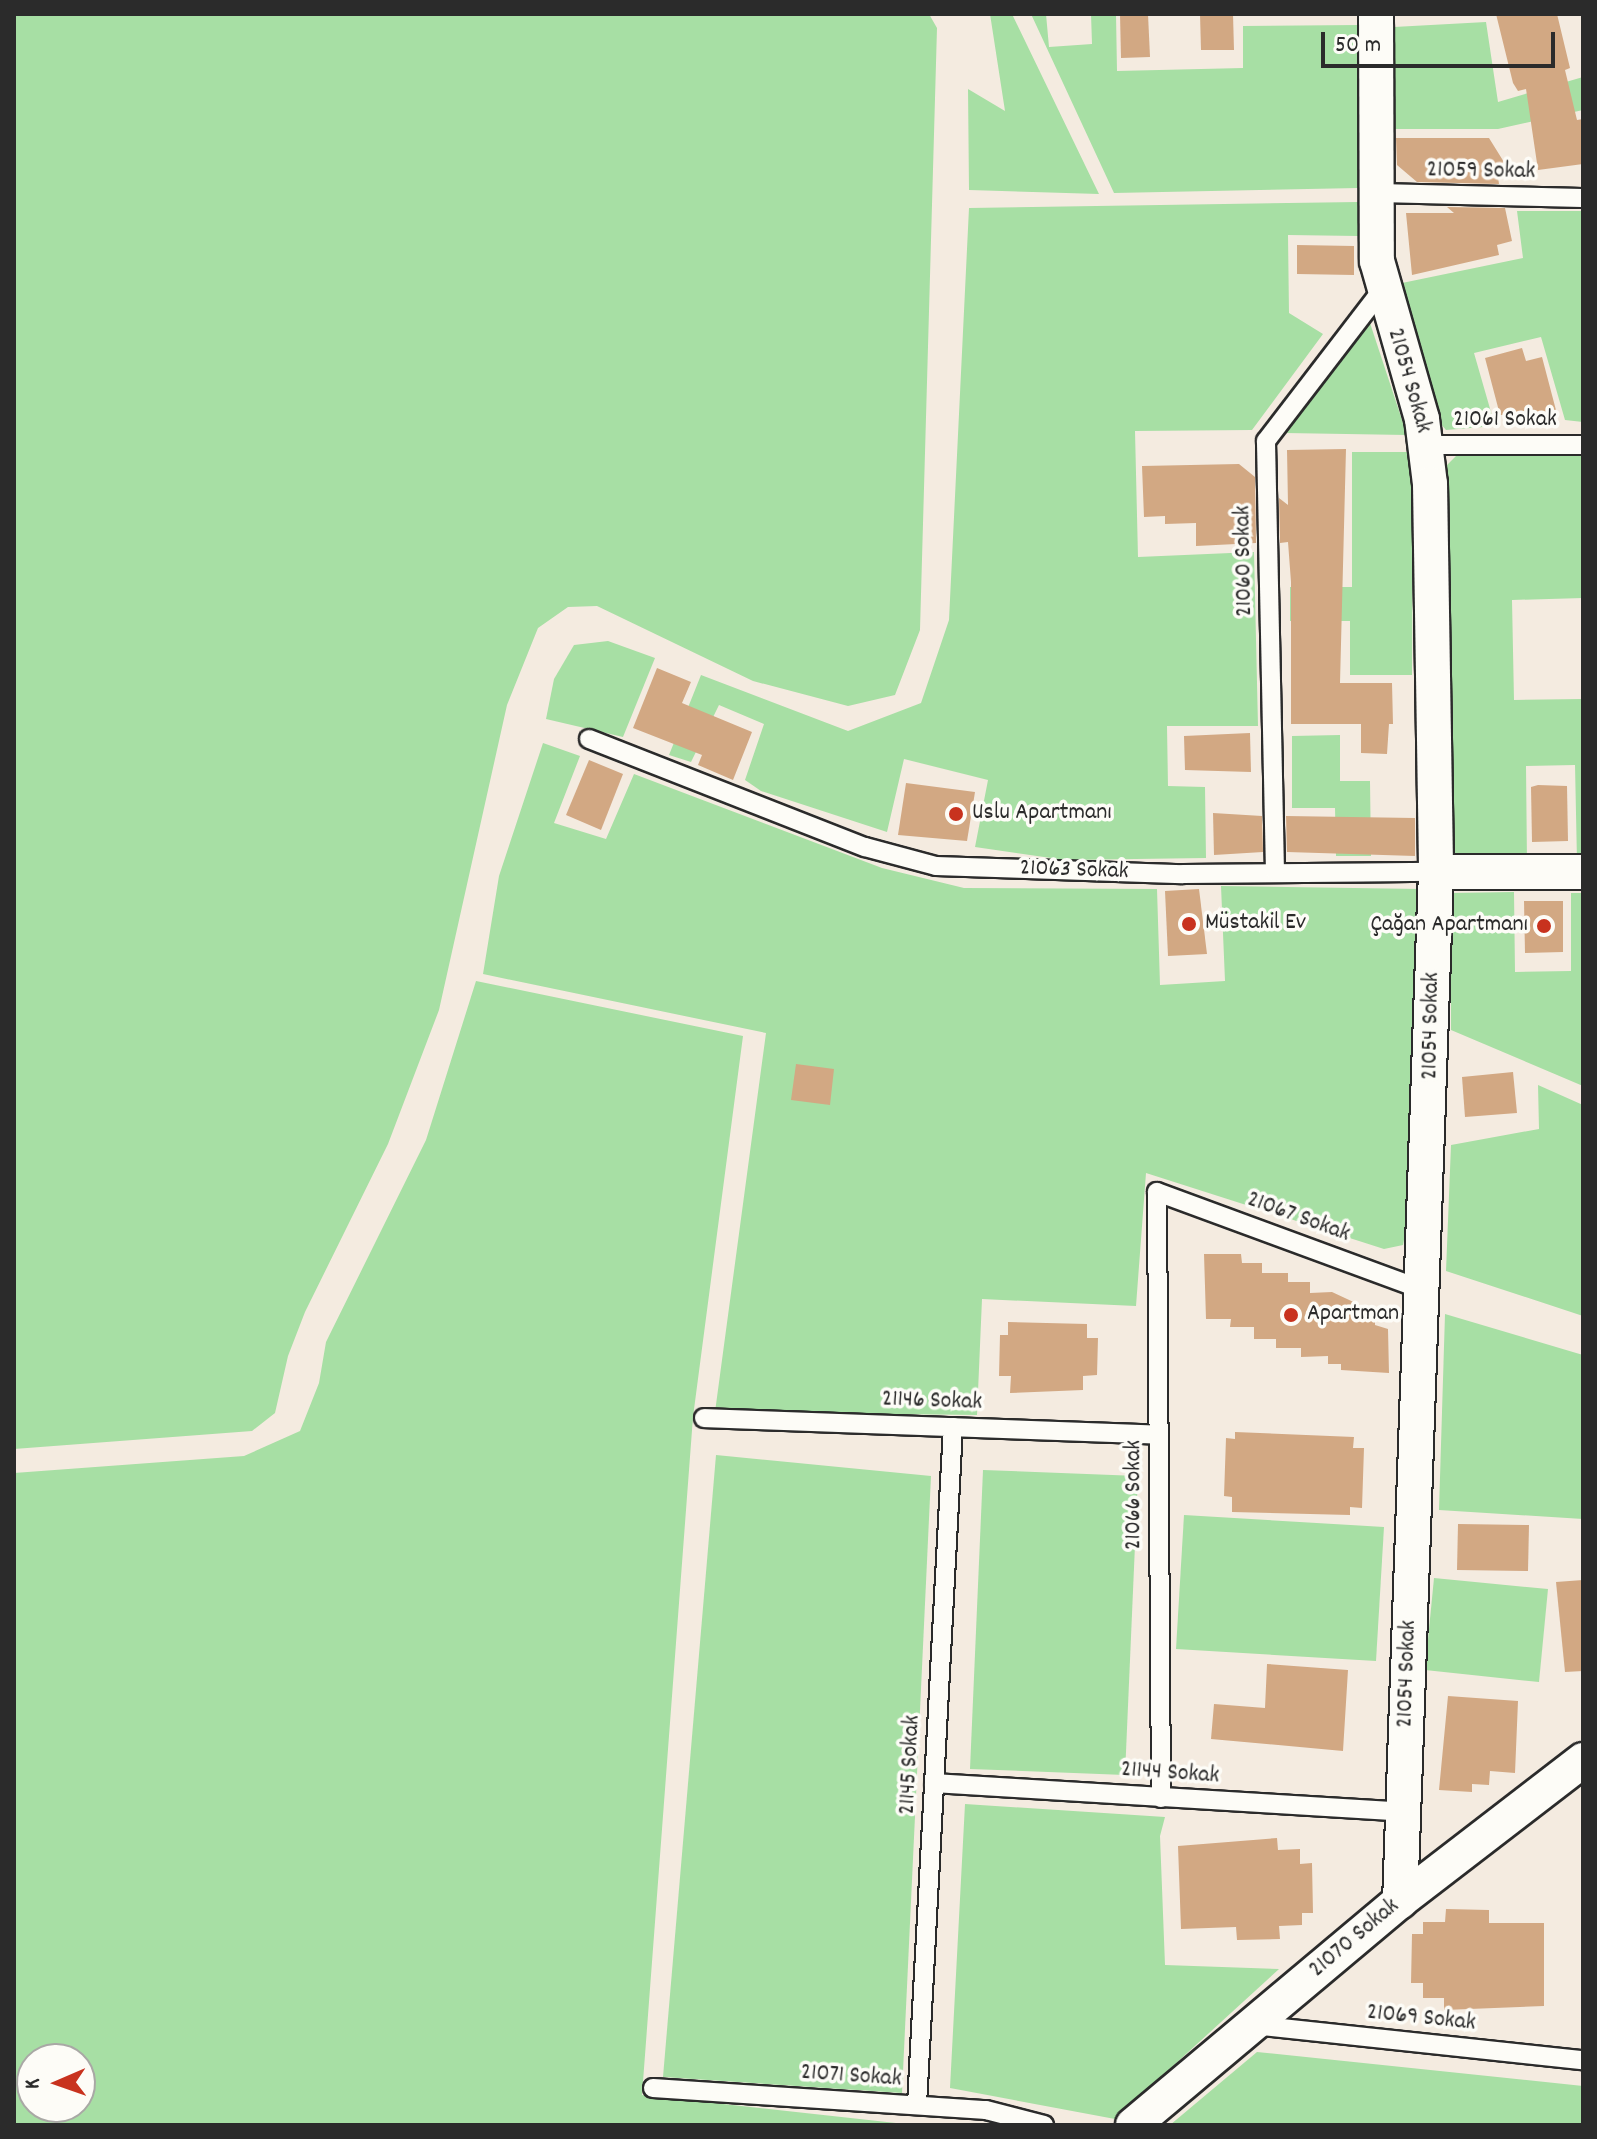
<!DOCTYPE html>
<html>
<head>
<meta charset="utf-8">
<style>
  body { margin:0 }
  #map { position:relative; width:1597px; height:2139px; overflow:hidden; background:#f4ebe0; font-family:Dekko,sans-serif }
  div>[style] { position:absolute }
  .green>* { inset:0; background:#a7dfa4 }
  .building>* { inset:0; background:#d2a883 }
  .roads { filter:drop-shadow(2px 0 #2b2b2b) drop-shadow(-2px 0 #2b2b2b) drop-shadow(0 2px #2b2b2b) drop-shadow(0 -2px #2b2b2b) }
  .lane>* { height:18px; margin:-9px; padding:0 9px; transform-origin:9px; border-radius:9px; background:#fdfcf7 }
  .street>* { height:34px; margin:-17px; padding:0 17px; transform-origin:17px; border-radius:17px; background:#fdfcf7 }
  .dots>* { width:22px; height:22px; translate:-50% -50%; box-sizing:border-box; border:4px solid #fdfcf7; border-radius:50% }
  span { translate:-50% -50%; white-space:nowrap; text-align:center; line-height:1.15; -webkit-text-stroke:7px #fdfcf7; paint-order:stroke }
  .street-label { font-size:24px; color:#2b2b2b }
  .poi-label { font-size:24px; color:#2b2b2b }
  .left { translate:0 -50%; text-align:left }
  .right { translate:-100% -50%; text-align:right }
  .frame { position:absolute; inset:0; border:16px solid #2b2b2b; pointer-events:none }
  .north { position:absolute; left:16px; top:2043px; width:80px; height:80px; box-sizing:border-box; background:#fdfcf7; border:2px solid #a9a8a5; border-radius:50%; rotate:268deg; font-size:22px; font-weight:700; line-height:32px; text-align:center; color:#2b2b2b }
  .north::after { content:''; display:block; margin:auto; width:28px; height:36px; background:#c8321e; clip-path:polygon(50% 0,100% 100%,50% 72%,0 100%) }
  .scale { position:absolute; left:1321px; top:32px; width:234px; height:36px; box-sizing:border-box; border:4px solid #2b2b2b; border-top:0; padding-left:10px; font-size:24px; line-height:28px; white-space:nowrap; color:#2b2b2b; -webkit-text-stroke:6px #fdfcf7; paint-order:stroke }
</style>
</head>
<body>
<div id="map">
  <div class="green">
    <div style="clip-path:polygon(14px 14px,929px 14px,937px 28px,920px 630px,895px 695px,848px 706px,753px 681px,597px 606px,568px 607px,538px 628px,507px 705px,439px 1010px,388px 1144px,305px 1312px,288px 1356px,275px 1413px,252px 1431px,14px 1449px)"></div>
    <div style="clip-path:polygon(990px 14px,1012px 14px,1099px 194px,969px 190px,968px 89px,1005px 111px)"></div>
    <div style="clip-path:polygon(1031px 14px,1046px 14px,1049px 47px,1092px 44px,1091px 14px,1116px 14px,1117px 71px,1243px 68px,1243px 26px,1359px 25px,1358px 188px,1114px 193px)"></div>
    <div style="clip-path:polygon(1486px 22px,1498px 102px,1583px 77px,1583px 110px,1498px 129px,1395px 129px,1394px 27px)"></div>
    <div style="clip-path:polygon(1358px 202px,1358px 236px,1288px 235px,1289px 313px,1323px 334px,1252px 430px,1135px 431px,1138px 557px,1254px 552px,1258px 726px,1167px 726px,1168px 786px,1205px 787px,1206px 858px,1065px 860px,975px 847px,988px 780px,904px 759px,887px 832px,761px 791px,745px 780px,764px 724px,719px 705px,691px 762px,669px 755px,701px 675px,848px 731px,921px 703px,949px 620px,969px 208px)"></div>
    <div style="clip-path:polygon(1517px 211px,1583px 211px,1583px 422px,1565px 420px,1541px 337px,1474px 353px,1495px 426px,1446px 430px,1430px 411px,1402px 283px,1523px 258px)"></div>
    <div style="clip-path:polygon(1370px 323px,1407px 435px,1285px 433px)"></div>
    <div style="clip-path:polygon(1352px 452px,1413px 452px,1412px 675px,1350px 675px,1350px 621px,1290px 621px,1290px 587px,1352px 587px)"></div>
    <div style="clip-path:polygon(1583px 453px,1583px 598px,1512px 600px,1514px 700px,1583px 699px,1583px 862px,1577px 862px,1575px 765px,1526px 766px,1527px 863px,1449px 865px,1441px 481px,1446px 466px,1456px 456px)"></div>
    <div style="clip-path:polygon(608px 641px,655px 658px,623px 737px,546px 719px,554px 679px,574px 645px)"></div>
    <div style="clip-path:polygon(1340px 735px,1340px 781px,1370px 781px,1371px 856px,1336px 856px,1335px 808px,1292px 808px,1292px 736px)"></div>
    <div style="clip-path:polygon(543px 743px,580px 756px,554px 823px,606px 839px,634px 774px,882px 868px,964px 888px,1157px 889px,1160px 985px,1225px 981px,1221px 886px,1421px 889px,1409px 1214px,1403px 1245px,1384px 1249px,1146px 1173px,1136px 1306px,982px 1299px,977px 1415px,715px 1412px,766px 1033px,483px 974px,499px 876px)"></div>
    <div style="clip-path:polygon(1514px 892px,1515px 972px,1571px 971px,1571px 893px,1583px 893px,1583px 1086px,1451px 1030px,1451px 893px)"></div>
    <div style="clip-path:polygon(evenodd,476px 981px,743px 1036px,693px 1417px,642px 2095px,914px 2125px,14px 2125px,14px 1473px,244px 1456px,300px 1431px,319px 1383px,326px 1342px,426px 1140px,476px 981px,32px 2059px,80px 2059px,80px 2107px,32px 2107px,32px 2059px)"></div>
    <div style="clip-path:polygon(1538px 1085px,1583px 1105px,1583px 1316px,1446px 1271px,1451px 1145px,1539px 1129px)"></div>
    <div style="clip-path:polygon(1445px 1314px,1583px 1355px,1583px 1519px,1439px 1510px)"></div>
    <div style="clip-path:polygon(716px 1455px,931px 1476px,902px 2093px,663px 2077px)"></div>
    <div style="clip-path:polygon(983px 1470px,1138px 1476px,1125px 1775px,970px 1769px)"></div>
    <div style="clip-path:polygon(1184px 1515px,1384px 1527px,1376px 1661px,1176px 1649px)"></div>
    <div style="clip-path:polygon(1434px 1578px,1548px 1589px,1539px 1682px,1425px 1670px)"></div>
    <div style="clip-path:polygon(965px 1804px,1165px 1817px,1160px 1836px,1165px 1965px,1279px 1969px,1115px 2119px,950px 2088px)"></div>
    <div style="clip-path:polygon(1257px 2052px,1583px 2086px,1583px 2125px,1170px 2125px)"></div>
  </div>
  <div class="building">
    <div style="clip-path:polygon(1120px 14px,1148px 14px,1150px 57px,1121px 58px)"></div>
    <div style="clip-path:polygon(1200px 14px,1233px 14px,1234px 50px,1201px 50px)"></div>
    <div style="clip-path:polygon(1496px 14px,1557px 14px,1570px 68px,1565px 70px,1577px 120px,1583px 119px,1583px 164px,1538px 170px,1526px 89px,1518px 91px,1513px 83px)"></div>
    <div style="clip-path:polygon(1396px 138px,1489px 138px,1512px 175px,1498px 177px,1499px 184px,1417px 182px,1397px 165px)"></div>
    <div style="clip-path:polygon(1447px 207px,1505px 208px,1512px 241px,1497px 245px,1499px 255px,1412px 275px,1406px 213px,1454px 213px)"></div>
    <div style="clip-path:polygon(1297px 245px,1354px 246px,1354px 275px,1297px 274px)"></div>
    <div style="clip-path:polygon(1522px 348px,1526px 361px,1542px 357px,1557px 414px,1500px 415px,1485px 358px)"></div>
    <div style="clip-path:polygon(1346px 449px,1340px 683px,1392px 683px,1393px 724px,1389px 724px,1387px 754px,1361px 753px,1361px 724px,1291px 724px,1291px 582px,1288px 542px,1280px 543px,1279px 498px,1288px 505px,1287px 450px)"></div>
    <div style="clip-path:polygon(1239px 464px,1255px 477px,1256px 543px,1196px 546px,1196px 523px,1165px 524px,1165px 516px,1144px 517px,1142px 466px)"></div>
    <div style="clip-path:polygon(657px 668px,691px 682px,682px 703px,752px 732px,733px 780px,698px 765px,702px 755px,633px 728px)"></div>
    <div style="clip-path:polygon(1250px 733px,1251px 772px,1185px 770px,1184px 736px)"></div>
    <div style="clip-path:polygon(589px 760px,623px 774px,601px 830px,566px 815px)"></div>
    <div style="clip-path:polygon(906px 783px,975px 792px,967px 841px,898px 835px)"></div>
    <div style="clip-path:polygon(1538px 785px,1567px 786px,1568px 841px,1532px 842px,1531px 787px)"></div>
    <div style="clip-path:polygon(1213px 813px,1262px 816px,1263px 852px,1214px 855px)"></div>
    <div style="clip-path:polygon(1286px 816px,1415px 818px,1415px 856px,1287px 852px)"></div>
    <div style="clip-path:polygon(1199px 889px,1207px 954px,1168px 956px,1165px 891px)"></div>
    <div style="clip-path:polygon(1524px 901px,1563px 901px,1563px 952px,1525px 953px)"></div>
    <div style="clip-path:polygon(796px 1064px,834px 1069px,830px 1105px,791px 1100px)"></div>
    <div style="clip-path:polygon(1513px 1072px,1517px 1113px,1465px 1117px,1462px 1077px)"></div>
    <div style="clip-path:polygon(1204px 1254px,1241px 1254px,1242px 1263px,1262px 1263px,1262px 1273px,1288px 1273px,1288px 1282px,1310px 1282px,1310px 1293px,1332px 1292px,1375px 1312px,1375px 1325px,1388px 1329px,1389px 1373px,1341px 1370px,1341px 1364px,1328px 1364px,1328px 1356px,1301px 1357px,1301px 1348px,1276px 1348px,1276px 1339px,1254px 1339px,1254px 1327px,1230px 1327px,1231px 1319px,1206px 1319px)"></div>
    <div style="clip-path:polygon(1008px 1322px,1087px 1324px,1087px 1338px,1098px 1338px,1097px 1375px,1083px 1376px,1083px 1390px,1010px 1393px,1011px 1376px,999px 1376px,1000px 1335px,1008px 1335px)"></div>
    <div style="clip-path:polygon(1235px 1432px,1354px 1437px,1353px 1448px,1364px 1448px,1362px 1508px,1350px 1507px,1350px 1515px,1232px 1512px,1232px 1497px,1224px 1496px,1226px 1438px,1235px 1439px)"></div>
    <div style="clip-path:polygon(1458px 1524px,1529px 1525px,1528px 1571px,1457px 1570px)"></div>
    <div style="clip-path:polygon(1583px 1580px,1583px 1671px,1565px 1672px,1556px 1582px)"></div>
    <div style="clip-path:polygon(1267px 1664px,1348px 1670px,1343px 1751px,1211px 1739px,1214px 1704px,1265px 1708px)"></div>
    <div style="clip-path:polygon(1448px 1696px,1518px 1701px,1515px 1773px,1490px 1771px,1489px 1785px,1472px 1784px,1472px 1792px,1439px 1790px)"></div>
    <div style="clip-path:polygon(1277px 1838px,1278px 1850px,1300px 1849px,1300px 1864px,1312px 1863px,1313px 1913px,1302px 1913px,1302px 1925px,1279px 1926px,1280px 1939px,1237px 1940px,1236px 1927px,1181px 1929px,1178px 1846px)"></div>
    <div style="clip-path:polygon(1446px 1909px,1489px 1910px,1489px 1923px,1544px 1923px,1544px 2006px,1444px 2010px,1444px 1998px,1423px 1998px,1423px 1983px,1411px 1983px,1412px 1934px,1423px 1934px,1423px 1922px,1445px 1922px)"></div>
  </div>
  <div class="roads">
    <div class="lane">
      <div style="left:1378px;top:193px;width:205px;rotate:1.4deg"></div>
      <div style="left:1427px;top:445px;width:156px"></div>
      <div style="left:589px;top:739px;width:296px;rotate:21.4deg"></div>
      <div style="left:865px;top:847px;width:73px;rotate:15deg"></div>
      <div style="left:936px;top:866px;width:247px;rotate:1.9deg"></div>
      <div style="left:1183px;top:874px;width:253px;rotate:-0.5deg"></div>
      <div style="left:1275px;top:872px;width:431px;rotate:-91.2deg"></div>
      <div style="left:1266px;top:441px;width:190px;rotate:-52.5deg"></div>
      <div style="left:704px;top:1418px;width:455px;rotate:2.1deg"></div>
      <div style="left:934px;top:1783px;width:470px;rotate:3.5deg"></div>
      <div style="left:1161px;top:1798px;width:606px;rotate:-90.38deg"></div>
      <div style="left:1157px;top:1192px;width:283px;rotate:20.2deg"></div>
      <div style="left:1253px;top:2025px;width:332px;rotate:6.1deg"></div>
      <div style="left:653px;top:2088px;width:334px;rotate:3.8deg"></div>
      <div style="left:986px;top:2110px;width:60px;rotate:14.5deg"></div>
      <div style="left:917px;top:2105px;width:679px;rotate:-86.96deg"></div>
    </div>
    <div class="street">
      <div style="left:1376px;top:14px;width:247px;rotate:89.8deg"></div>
      <div style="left:1377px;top:261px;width:164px;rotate:74.1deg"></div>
      <div style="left:1422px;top:419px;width:65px;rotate:83deg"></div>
      <div style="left:1430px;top:484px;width:388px;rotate:89.1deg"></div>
      <div style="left:1436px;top:872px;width:1030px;rotate:92deg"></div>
      <div style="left:1436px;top:872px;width:147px"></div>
      <div style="left:1133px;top:2125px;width:349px;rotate:-40deg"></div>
      <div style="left:1400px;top:1901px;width:231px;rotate:-37.6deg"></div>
    </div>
  </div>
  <div class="dots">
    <div style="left:956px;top:814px;background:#c8321e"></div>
    <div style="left:1189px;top:924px;background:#c8321e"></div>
    <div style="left:1544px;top:926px;background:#c8321e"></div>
    <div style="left:1291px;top:1315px;background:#c8321e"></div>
  </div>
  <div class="street-label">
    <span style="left:1481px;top:172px;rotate:1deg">21059 Sokak</span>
    <span style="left:1408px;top:381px;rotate:74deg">21054 Sokak</span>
    <span style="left:1505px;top:421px">21061 Sokak</span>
    <span style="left:1245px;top:561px;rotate:-91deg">21060 Sokak</span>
    <span style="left:1074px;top:871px;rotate:2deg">21063 Sokak</span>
    <span style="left:1432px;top:1026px;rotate:-89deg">21054 Sokak</span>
    <span style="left:1298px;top:1218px;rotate:20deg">21067 Sokak</span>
    <span style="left:932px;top:1402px;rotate:2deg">21146 Sokak</span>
    <span style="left:1135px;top:1495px;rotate:-90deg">21066 Sokak</span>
    <span style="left:1408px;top:1674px;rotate:-88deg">21054 Sokak</span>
    <span style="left:911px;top:1765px;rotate:-87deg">21145 Sokak</span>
    <span style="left:1170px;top:1774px;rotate:4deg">21144 Sokak</span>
    <span style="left:1355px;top:1939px;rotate:-40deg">21070 Sokak</span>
    <span style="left:1421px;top:2019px;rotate:6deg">21069 Sokak</span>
    <span style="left:851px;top:2077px;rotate:4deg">21071 Sokak</span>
  </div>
  <div class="poi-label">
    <span class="left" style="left:972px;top:814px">Uslu Apartmanı</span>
    <span class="left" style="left:1205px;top:924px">Müstakil Ev</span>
    <span class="right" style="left:1528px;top:926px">Çağan Apartmanı</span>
    <span class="left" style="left:1307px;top:1315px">Apartman</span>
  </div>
  <div class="frame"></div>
  <div class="north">K</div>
  <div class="scale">50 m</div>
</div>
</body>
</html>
